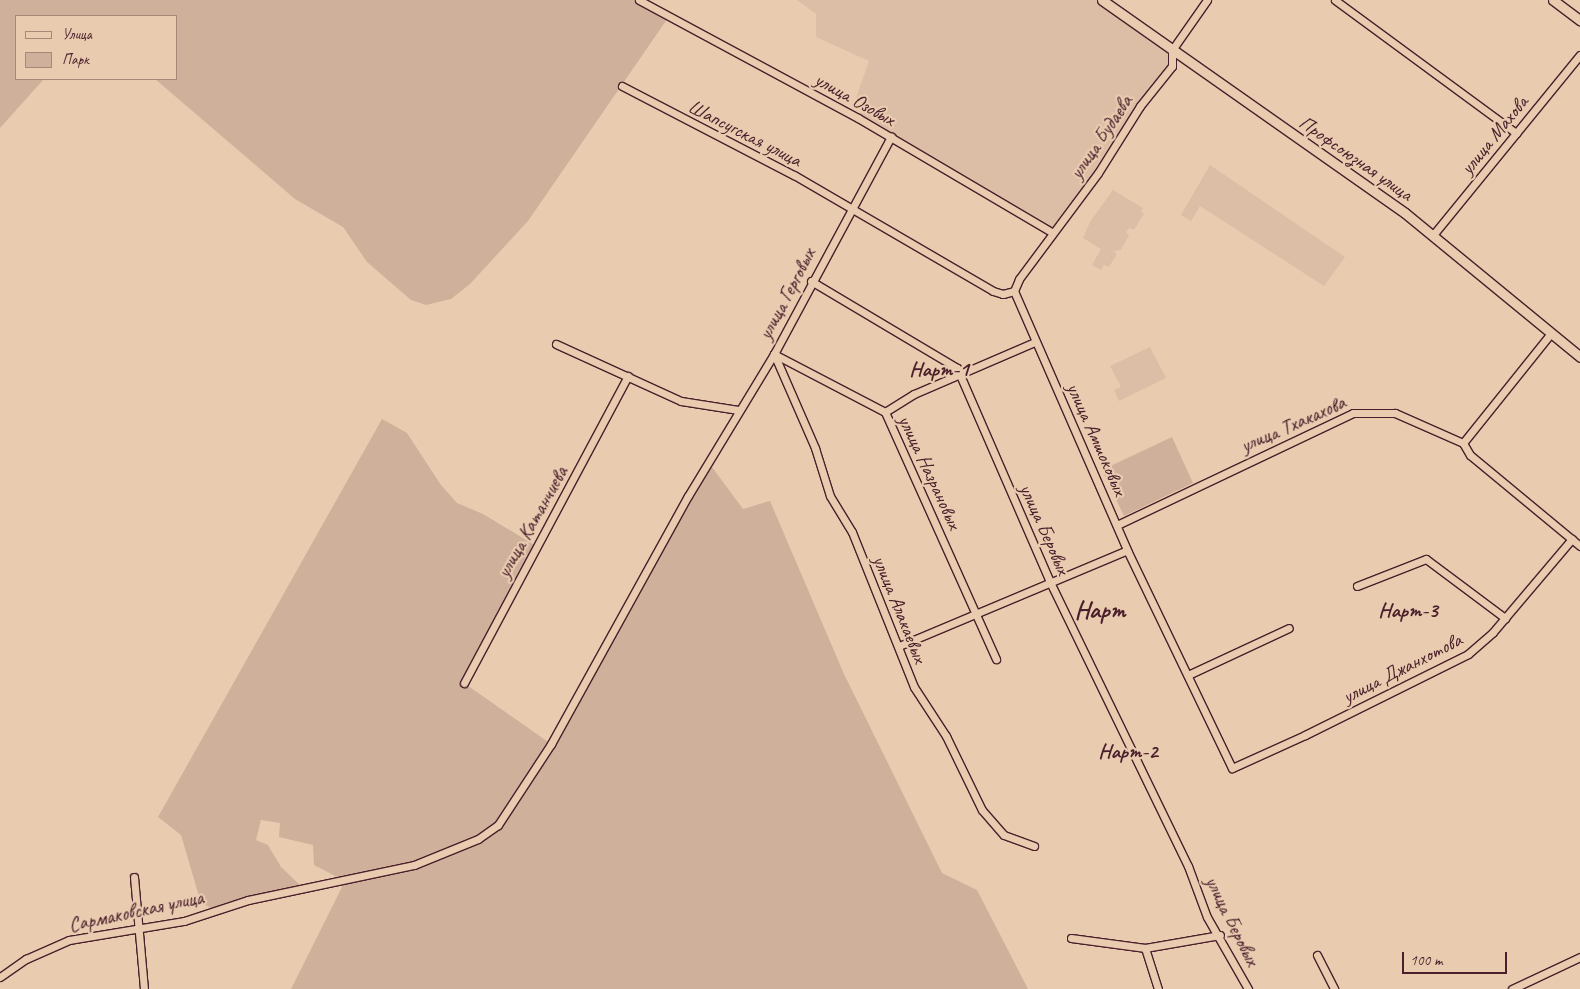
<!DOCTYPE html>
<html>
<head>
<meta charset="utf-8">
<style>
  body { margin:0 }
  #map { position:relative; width:1580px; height:989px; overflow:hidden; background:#e9ccb0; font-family:Caveat,sans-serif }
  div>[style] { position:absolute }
  .built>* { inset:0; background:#dcbda5 }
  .green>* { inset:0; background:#cfb09a }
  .roads { filter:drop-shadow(1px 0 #4a1f2b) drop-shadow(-1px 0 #4a1f2b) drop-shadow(0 1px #4a1f2b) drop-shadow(0 -1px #4a1f2b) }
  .minor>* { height:7px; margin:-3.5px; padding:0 3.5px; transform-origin:3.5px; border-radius:3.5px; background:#e9ccb0 }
  .tertiary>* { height:9px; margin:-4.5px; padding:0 4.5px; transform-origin:4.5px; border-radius:4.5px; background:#e9ccb0 }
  span { translate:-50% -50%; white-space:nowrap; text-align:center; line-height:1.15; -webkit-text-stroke:4.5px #e9ccb0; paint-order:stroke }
  .street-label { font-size:20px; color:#4a1f2b }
  .neighbourhood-label { font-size:21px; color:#4a1f2b; font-weight:700 }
  .district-label { font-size:25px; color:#4a1f2b; font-weight:700 }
  .legend { position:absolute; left:15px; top:15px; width:162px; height:65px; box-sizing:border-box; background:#e9ccb0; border:1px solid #a9877b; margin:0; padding:6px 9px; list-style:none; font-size:15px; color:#4a1f2b }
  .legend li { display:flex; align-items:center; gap:10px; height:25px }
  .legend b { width:25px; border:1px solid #a9877b }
  .scale { position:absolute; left:1402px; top:952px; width:105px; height:22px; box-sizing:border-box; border:2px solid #4a1f2b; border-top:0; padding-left:6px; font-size:15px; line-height:18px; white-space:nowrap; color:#4a1f2b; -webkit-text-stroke:4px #e9ccb0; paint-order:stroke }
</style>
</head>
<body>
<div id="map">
  <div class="built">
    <div style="clip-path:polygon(797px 0,1102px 0,1172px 50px,1172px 66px,1053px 233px,858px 118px,864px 104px,856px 98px,869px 61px,816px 37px,816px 14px)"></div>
    <div style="clip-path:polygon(1210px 165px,1345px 257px,1324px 286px,1200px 206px,1191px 221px,1181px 215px)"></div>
    <div style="clip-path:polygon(1113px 190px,1143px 208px,1141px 212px,1144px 214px,1134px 230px,1129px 228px,1126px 232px,1129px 235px,1121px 250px,1113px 251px,1117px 254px,1109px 267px,1104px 265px,1101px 270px,1092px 265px,1101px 249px,1083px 238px,1090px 222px)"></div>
    <div style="clip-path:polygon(1150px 347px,1166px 378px,1119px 401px,1114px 390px,1121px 387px,1110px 366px)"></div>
  </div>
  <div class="green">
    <div style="clip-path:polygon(0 0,639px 0,670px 15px,528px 221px,470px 284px,451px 299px,426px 305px,411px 300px,367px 262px,343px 227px,295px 199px,155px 79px,176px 79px,176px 16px,16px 16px,16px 79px,44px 79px,0 128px)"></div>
    <div style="clip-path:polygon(382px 419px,407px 433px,441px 485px,457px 503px,483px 514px,536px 546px,464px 683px,551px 744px,709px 463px,743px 509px,770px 501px,844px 674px,942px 873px,977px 890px,1028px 989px,291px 989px,345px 881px,314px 865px,313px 845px,279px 837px,280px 823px,261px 820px,256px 840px,268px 845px,281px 867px,300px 885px,211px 908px,201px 903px,181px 835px,158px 817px)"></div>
    <div style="clip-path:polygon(1172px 437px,1193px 483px,1124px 516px,1102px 470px)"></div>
  </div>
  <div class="roads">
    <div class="minor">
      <div style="left:639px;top:0;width:249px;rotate:28.3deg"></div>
      <div style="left:858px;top:118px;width:226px;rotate:30.5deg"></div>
      <div style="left:1335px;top:0;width:225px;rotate:36.3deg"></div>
      <div style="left:622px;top:86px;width:194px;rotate:27.4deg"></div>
      <div style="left:794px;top:175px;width:230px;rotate:30.2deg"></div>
      <div style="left:993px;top:291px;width:10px;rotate:17deg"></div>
      <div style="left:1003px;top:294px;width:11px;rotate:-15deg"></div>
      <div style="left:1433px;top:235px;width:232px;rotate:-50.8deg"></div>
      <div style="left:811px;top:281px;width:170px;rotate:30.8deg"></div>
      <div style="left:957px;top:368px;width:233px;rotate:66.5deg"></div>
      <div style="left:1050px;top:582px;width:316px;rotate:64.1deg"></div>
      <div style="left:1188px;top:866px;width:54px;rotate:69.6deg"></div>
      <div style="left:1207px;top:917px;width:83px;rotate:60.3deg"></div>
      <div style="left:1014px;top:291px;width:283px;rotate:66.4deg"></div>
      <div style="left:1127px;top:550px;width:242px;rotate:64.3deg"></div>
      <div style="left:1232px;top:768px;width:80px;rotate:-24.3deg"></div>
      <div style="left:1305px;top:735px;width:182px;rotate:-26.4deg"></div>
      <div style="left:1468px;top:654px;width:33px;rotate:-41deg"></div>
      <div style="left:1493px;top:632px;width:122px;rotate:-49.7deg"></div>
      <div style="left:1014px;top:291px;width:13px;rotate:-67deg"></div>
      <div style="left:1019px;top:279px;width:132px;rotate:-53.3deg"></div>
      <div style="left:1098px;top:173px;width:79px;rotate:-57.9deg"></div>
      <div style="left:1140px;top:106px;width:51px;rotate:-51.3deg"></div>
      <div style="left:1172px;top:66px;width:16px;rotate:-90deg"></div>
      <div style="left:1172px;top:50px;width:61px;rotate:-55deg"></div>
      <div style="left:556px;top:344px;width:137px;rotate:24.5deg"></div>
      <div style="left:681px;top:401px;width:58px;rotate:9deg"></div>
      <div style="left:774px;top:354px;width:103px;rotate:66.4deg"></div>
      <div style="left:815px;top:448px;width:50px;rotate:72.6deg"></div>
      <div style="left:830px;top:496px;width:42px;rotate:58.6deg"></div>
      <div style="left:852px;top:532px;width:167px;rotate:68.2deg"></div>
      <div style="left:914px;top:687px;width:59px;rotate:56.9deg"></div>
      <div style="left:946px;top:736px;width:82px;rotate:64.1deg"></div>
      <div style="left:982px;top:810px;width:33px;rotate:49deg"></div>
      <div style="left:1004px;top:835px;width:32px;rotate:20deg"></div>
      <div style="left:774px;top:354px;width:125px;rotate:27.6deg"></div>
      <div style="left:885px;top:412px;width:271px;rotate:65.8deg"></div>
      <div style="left:885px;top:412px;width:34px;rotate:-32deg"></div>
      <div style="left:914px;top:394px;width:132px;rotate:-23.3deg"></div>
      <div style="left:1463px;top:443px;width:14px;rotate:60deg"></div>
      <div style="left:1470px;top:455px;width:143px;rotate:39.6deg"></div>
      <div style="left:1463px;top:443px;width:141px;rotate:-51.3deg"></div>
      <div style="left:1117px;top:525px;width:261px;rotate:-25.4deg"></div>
      <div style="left:1353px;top:413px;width:42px"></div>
      <div style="left:1395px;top:413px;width:74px;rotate:23.8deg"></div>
      <div style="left:1357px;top:586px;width:74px;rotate:-21.4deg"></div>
      <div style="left:1426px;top:559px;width:99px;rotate:36.8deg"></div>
      <div style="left:899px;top:646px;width:247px;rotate:-22.8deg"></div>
      <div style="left:1188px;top:675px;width:111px;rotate:-25deg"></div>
      <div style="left:464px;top:683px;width:348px;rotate:-61.9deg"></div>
      <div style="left:134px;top:877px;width:112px;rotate:84.9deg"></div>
      <div style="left:1071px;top:938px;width:75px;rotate:7.7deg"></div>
      <div style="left:1145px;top:948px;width:76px;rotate:-9.8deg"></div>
      <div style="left:1145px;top:948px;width:43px;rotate:72.4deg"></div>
      <div style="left:1317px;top:955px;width:38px;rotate:63deg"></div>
      <div style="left:0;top:977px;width:32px;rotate:-35deg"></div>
      <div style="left:26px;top:959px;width:47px;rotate:-23.8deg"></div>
      <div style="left:69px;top:940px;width:117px;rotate:-9.4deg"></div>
      <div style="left:184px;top:921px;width:67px;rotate:-18.2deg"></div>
      <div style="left:248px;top:900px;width:170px;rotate:-11.9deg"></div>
      <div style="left:414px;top:865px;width:69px;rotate:-22.1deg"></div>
      <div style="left:478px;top:839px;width:24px;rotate:-35deg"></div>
      <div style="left:498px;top:825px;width:97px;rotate:-56.8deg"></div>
      <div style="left:551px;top:744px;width:283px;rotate:-61.1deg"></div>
      <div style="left:688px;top:496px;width:166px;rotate:-58.8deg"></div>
      <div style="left:774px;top:354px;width:247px;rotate:-61.7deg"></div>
      <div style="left:1512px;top:989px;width:75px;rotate:-25.2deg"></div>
    </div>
    <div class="tertiary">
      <div style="left:1102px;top:0;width:370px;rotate:35.1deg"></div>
      <div style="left:1405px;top:213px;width:227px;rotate:39.4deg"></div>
      <div style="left:1553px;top:0;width:34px;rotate:37deg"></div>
    </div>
  </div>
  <div class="street-label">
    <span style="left:855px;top:99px;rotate:29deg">улица Озовых</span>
    <span style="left:745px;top:133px;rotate:27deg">Шапсугская улица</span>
    <span style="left:1494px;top:135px;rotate:-51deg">улица Махова</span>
    <span style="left:1101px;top:137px;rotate:-56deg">улица Будаева</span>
    <span style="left:1356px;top:158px;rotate:35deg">Профсоюзная улица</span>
    <span style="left:787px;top:294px;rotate:-62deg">улица Герговых</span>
    <span style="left:1293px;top:424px;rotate:-24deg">улица Тхакахова</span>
    <span style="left:1097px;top:439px;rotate:66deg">улица Амшоковых</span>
    <span style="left:930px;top:472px;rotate:65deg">улица Назрановых</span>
    <span style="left:532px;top:522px;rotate:-61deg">улица Катанчиева</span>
    <span style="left:1045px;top:529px;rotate:66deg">улица Беровых</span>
    <span style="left:900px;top:609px;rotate:68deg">улица Алакаевых</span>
    <span style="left:1402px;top:668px;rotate:-27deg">улица Джанхотова</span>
    <span style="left:136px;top:911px;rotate:-12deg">Сармаковская улица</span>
    <span style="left:1232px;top:921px;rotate:64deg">улица Беровых</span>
  </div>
  <div class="neighbourhood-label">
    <span style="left:939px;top:369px">Нарт-1</span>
    <span style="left:1408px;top:610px">Нарт-3</span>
    <span style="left:1128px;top:751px">Нарт-2</span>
  </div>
  <div class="district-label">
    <span style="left:1100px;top:610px">Нарт</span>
  </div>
  <ul class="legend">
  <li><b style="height:6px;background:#e9ccb0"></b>Улица</li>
  <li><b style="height:14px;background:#cfb09a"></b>Парк</li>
  </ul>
  <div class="scale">100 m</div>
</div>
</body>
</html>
